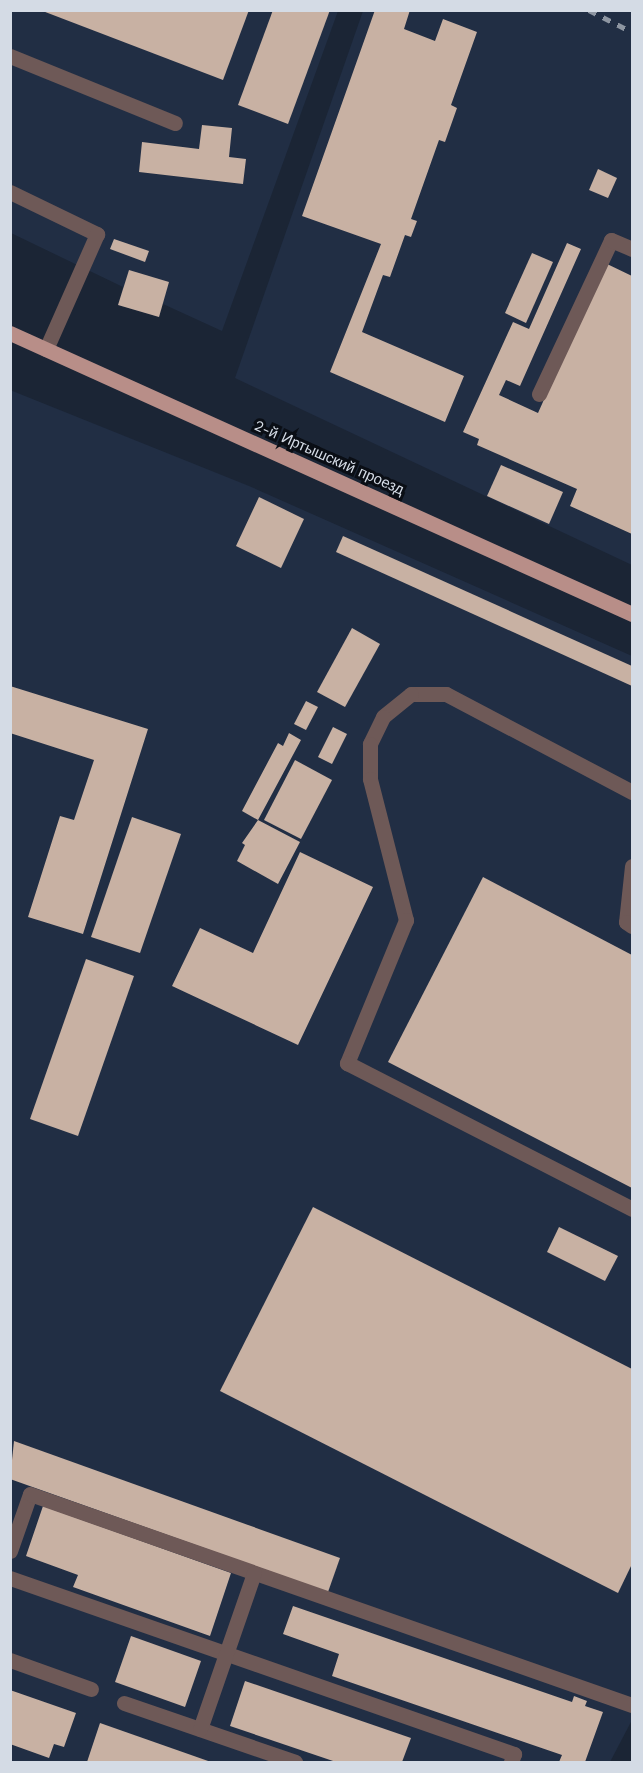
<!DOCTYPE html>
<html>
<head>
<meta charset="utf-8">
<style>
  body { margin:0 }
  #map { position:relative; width:643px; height:1773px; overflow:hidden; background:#1b2535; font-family:"Work Sans",sans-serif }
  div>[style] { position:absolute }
  .built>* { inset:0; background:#212e44 }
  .building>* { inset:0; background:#c8b1a3 }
  .minor>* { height:15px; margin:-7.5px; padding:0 7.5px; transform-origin:7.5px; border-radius:7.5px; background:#6e5957 }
  .major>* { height:15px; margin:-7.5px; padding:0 7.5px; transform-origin:7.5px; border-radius:7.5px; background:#b88e88 }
  .rail>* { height:4.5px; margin-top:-2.25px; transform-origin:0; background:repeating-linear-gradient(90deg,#8e96a2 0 8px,transparent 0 16px) }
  span { translate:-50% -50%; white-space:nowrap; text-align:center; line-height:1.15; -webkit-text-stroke:6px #0a0e15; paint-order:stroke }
  .street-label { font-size:15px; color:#d4dbe5 }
  .frame { position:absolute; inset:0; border:12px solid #d4dbe5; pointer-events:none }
</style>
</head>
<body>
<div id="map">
  <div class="built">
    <div style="clip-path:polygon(10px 11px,338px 11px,222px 331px,163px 304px,159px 317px,118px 305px,123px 287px,11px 233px)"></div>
    <div style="clip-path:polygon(363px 11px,632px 11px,632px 565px,235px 378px)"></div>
    <div style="clip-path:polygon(10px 390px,249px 486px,632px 656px,632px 1720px,610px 1762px,11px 1762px)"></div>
  </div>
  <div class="building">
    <div style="clip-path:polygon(40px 10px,249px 10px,223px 80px)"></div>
    <div style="clip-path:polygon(273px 10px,330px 10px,288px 124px,238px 105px)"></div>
    <div style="clip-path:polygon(375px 10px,410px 10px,404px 29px,435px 41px,443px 19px,477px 32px,451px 105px,457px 108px,445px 142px,439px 140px,411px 219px,417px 221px,411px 237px,405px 235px,390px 277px,383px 275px,362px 332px,464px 376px,445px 422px,330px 372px,381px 244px,302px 216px)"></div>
    <div style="clip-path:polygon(202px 125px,232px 128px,229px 157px,246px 159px,243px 184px,139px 172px,142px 142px,199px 149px)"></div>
    <div style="clip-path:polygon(598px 169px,617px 178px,608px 198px,589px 190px)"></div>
    <div style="clip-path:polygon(114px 239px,149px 251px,145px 262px,110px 249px)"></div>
    <div style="clip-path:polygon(567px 243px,581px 249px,520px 386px,506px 380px,499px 395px,538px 413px,605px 263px,632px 276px,632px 534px,570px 506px,577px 489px,477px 445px,479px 439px,463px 432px,513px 322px,529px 329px)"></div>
    <div style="clip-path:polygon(532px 253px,553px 262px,526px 323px,505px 313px)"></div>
    <div style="clip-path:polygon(129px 270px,169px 282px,159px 317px,118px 305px)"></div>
    <div style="clip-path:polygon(501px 465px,563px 492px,549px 524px,487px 496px)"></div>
    <div style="clip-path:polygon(259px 497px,304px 519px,281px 568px,236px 546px)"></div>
    <div style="clip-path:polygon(343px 536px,632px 666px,632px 686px,336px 552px)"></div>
    <div style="clip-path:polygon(352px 628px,380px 644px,345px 707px,317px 692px)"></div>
    <div style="clip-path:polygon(10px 686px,148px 729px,83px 934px,28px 917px,60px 816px,74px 820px,94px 760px,10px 733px)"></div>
    <div style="clip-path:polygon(306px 701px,318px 707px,306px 730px,294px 724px)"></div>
    <div style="clip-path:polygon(333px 727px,347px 734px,332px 764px,318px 757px)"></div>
    <div style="clip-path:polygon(289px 733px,301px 740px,258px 820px,242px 811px,278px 743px,283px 746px)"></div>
    <div style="clip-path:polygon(295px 760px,332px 780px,301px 839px,264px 820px)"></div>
    <div style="clip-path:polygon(132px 817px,181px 834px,140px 953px,91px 937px)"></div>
    <div style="clip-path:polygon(258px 820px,300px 842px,278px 884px,237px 861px,245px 845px,242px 843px)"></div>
    <div style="clip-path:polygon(300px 852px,373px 887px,298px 1045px,172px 986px,200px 928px,253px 953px)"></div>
    <div style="clip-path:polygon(483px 877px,632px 955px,632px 1188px,388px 1062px)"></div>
    <div style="clip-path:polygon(86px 959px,134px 976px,78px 1136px,30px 1119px)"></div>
    <div style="clip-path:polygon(313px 1207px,632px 1369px,632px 1564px,618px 1593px,220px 1391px)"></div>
    <div style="clip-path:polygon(559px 1227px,618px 1256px,605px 1281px,547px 1252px)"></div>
    <div style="clip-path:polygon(14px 1441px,340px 1558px,328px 1592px,10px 1479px)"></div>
    <div style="clip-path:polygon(43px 1506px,231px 1573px,210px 1636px,73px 1587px,78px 1575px,26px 1556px)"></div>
    <div style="clip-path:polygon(293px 1606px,572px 1702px,574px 1696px,587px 1701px,585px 1706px,603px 1712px,585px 1762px,559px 1762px,562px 1755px,332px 1676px,339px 1654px,283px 1634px)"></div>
    <div style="clip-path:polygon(131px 1636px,201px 1661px,185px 1707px,115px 1682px)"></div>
    <div style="clip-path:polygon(245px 1681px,411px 1738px,402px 1762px,336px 1762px,230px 1726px)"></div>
    <div style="clip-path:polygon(10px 1690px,76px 1713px,64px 1747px,54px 1744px,49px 1758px,10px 1744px)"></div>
    <div style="clip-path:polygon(100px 1723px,211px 1762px,87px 1762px)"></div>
  </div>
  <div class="minor">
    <div style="left:10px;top:56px;width:178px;rotate:22.1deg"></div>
    <div style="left:10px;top:192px;width:97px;rotate:25.8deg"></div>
    <div style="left:97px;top:234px;width:126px;rotate:113.9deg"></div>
    <div style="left:539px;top:394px;width:170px;rotate:-64.9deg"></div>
    <div style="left:611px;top:240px;width:23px;rotate:23deg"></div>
    <div style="left:632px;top:792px;width:210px;rotate:-152.2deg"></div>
    <div style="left:446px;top:694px;width:35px;rotate:180deg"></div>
    <div style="left:411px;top:694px;width:36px;rotate:141deg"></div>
    <div style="left:383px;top:717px;width:30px;rotate:116deg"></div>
    <div style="left:370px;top:744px;width:35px;rotate:90deg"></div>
    <div style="left:370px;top:779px;width:146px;rotate:75.7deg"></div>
    <div style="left:406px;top:920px;width:155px;rotate:112.4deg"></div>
    <div style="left:347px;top:1063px;width:320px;rotate:27.1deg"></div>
    <div style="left:632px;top:866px;width:56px;rotate:96.1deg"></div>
    <div style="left:626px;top:922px;width:7px;rotate:34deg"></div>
    <div style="left:10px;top:1551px;width:60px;rotate:-70.7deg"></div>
    <div style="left:30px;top:1494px;width:638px;rotate:19.32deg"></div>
    <div style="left:10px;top:1578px;width:534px;rotate:19.25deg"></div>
    <div style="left:514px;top:1754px;width:9px;rotate:111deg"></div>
    <div style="left:10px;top:1660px;width:86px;rotate:19.7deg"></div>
    <div style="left:124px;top:1703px;width:181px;rotate:19deg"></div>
    <div style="left:200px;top:1729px;width:165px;rotate:-70.9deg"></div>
  </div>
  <div class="major">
    <div style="left:10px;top:333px;width:683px;rotate:24.31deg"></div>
  </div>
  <div class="rail">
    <div style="left:589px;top:10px;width:48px;rotate:27.1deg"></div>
  </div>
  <div class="street-label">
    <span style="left:329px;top:458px;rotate:24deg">2-й Иртышский проезд</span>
  </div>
  <div class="frame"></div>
</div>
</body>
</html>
